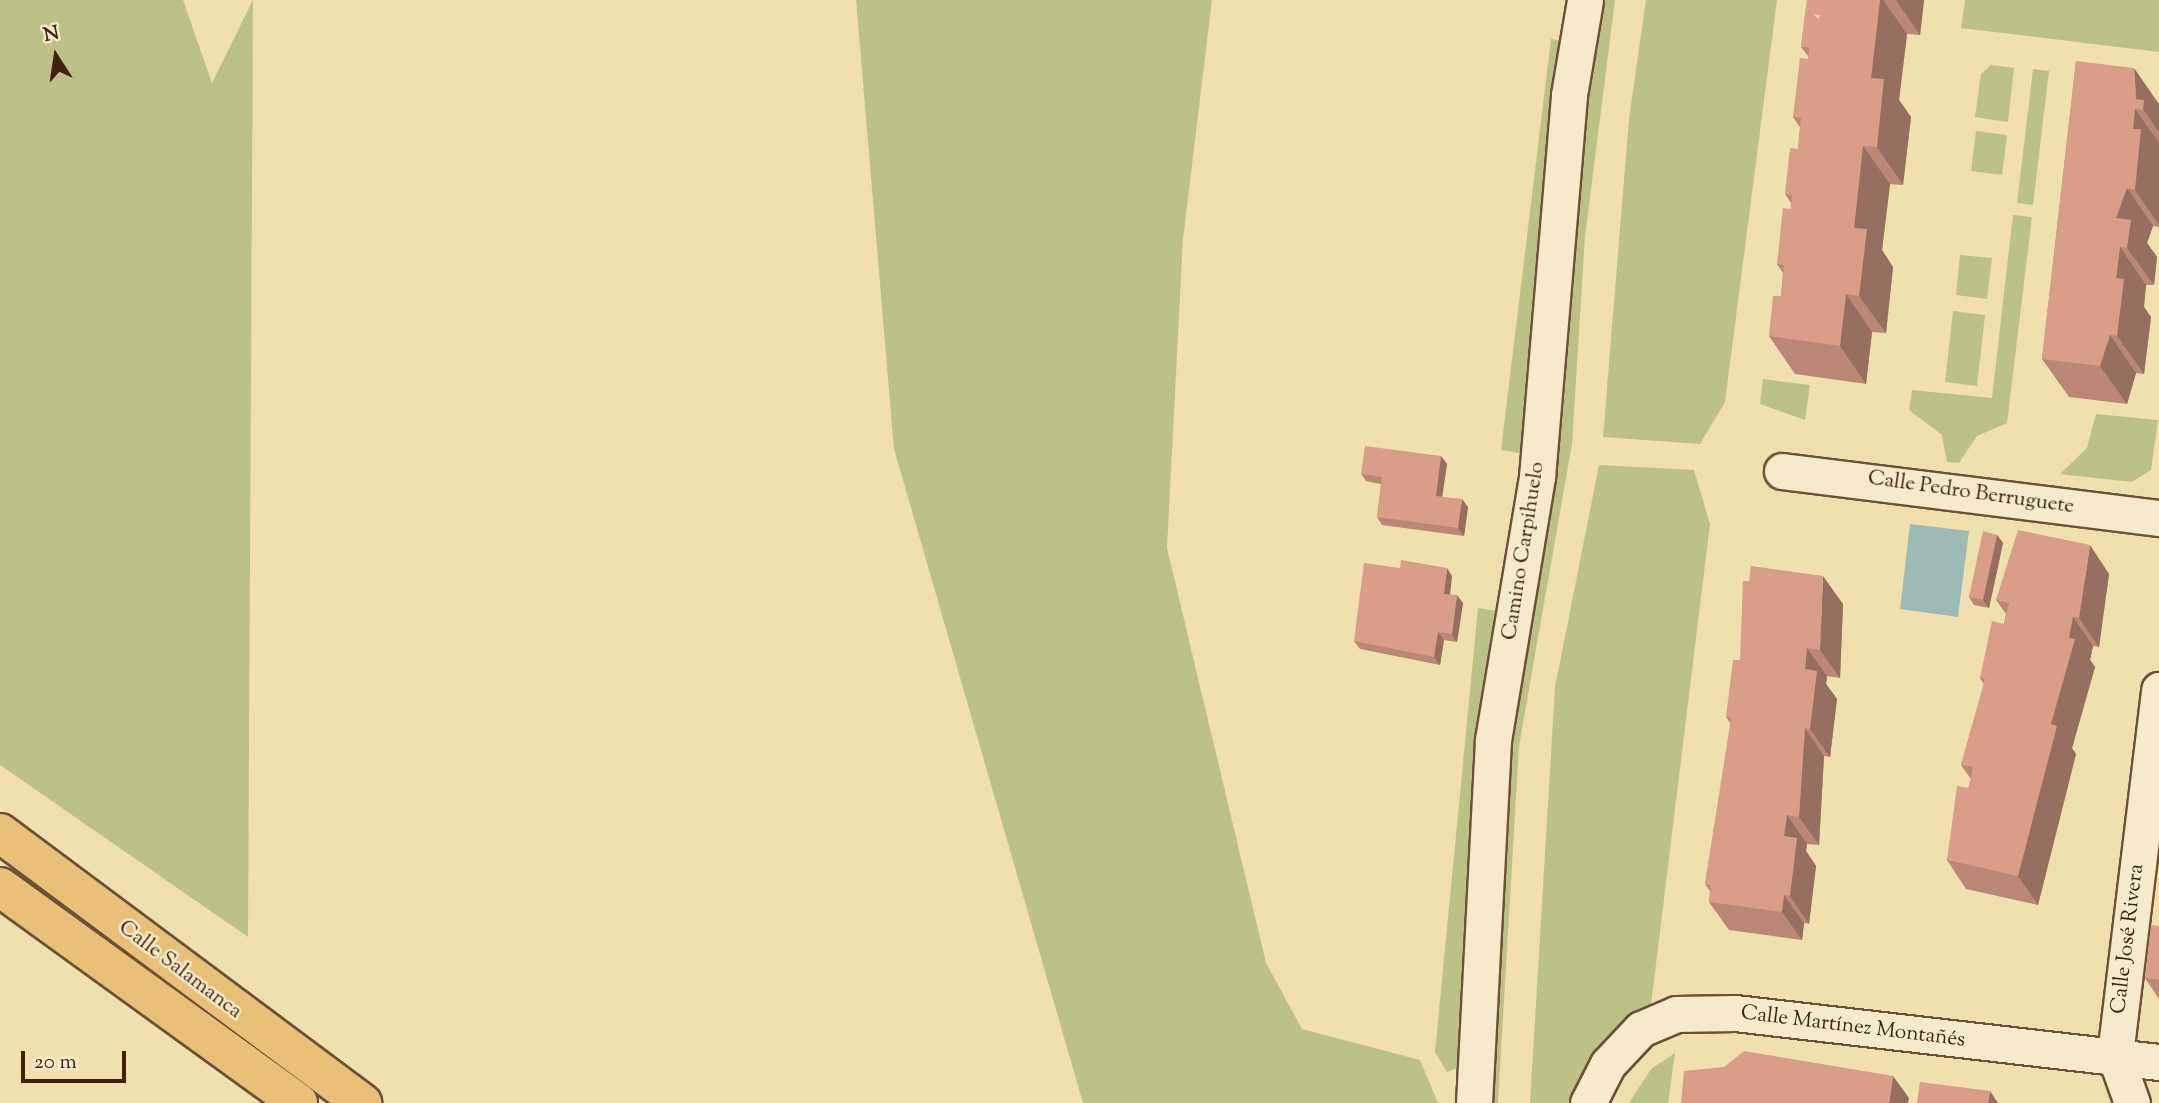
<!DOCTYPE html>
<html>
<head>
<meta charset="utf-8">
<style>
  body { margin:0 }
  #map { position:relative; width:2159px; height:1103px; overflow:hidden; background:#f0e0af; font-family:"Sorts Mill Goudy",serif }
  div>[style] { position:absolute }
  .green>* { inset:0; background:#bcc188 }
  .water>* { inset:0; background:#9dbbb4 }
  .roads { filter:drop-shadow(2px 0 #6c5136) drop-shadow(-2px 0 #6c5136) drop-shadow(0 2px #6c5136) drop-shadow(0 -2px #6c5136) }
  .minor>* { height:35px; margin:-17.5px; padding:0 17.5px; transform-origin:17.5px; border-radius:17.5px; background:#f5ebcb }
  .major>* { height:38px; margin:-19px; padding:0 19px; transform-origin:19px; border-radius:19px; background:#e8c078 }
  .wall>* { inset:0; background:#ba8874 }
  .shaded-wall>* { inset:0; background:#976f5e }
  .building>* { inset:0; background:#d89e87 }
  span { translate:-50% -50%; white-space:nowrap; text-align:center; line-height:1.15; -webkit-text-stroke:5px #f5ebcb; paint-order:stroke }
  .street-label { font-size:21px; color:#40210e }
  .north { position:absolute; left:21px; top:21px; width:70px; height:70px; -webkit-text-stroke:5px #f5ebcb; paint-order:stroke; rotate:348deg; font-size:19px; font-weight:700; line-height:28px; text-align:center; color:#40210e }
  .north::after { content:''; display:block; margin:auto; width:24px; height:32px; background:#40210e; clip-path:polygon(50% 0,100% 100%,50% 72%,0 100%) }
  .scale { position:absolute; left:21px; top:1051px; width:105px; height:32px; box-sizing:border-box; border:4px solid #40210e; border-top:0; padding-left:9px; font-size:21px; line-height:24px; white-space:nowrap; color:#40210e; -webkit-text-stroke:5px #f5ebcb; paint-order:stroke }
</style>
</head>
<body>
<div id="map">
  <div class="green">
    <div style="clip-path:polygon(0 0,183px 0,212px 83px,253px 0,248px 937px,0 765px)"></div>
    <div style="clip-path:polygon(856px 0,1212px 0,1183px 239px,1167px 548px,1266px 963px,1302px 1029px,1420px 1060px,1438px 1103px,1083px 1103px,894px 449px)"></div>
    <div style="clip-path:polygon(1603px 0,1615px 0,1585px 237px,1572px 444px,1519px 746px,1498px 1103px,1487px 1103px,1508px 738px,1564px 399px,1589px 90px)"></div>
    <div style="clip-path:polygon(1646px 0,1777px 0,1725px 402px,1700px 444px,1603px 437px,1629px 119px)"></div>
    <div style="clip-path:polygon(1965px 0,2159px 0,2159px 52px,1961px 28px)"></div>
    <div style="clip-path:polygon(1551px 39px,1562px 41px,1525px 454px,1501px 450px)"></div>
    <div style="clip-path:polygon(1991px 65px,2014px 68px,2008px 122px,1975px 117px,1981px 74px)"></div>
    <div style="clip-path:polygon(2033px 69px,2049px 71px,2033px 205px,2017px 203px)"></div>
    <div style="clip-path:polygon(1976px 131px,2007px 135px,2002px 175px,1971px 171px)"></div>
    <div style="clip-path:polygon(2013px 215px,2032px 217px,2007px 423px,1977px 436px,1959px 463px,1947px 462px,1942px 435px,1909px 410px,1912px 390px,1992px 398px)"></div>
    <div style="clip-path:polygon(1960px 255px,1992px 258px,1987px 299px,1956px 295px)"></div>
    <div style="clip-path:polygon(1953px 311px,1985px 315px,1977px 386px,1945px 382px)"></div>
    <div style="clip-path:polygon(1763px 379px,1810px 385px,1805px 420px,1760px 404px)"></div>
    <div style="clip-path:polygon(2096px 414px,2158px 420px,2151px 470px,2132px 482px,2060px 474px,2087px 448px)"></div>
    <div style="clip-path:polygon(1599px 465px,1694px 470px,1710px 524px,1651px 1005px,1621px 1022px,1570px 1103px,1530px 1103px,1555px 687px)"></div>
    <div style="clip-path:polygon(1478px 608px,1496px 611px,1478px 730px,1459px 1067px,1447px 1072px,1435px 1052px)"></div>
    <div style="clip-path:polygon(1675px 1053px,1668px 1103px,1629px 1103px,1651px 1069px)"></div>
  </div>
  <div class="water">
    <div style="clip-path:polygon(1910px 524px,1969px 531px,1958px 617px,1900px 609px)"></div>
  </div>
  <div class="roads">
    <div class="minor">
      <div style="left:1782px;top:471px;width:380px;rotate:7.1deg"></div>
      <div style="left:1474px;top:1103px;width:363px;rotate:-87deg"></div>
      <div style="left:1493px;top:740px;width:267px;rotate:-80.5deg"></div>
      <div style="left:1537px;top:477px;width:383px;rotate:-85.2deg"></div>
      <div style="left:1569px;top:95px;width:96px;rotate:-80.4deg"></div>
      <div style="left:1588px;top:1103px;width:44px;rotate:-62.9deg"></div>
      <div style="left:1608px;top:1064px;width:48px;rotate:-46.7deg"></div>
      <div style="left:1641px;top:1029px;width:38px;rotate:-23deg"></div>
      <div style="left:1676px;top:1014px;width:59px;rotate:-1deg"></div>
      <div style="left:1735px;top:1013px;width:427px;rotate:6.6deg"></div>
      <div style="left:2132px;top:1103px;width:51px;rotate:-109.5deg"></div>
      <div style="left:2115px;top:1055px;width:368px;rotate:-83.1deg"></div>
    </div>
    <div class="major">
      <div style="left:0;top:833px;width:452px;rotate:36.7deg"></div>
      <div style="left:0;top:887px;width:368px;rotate:35.9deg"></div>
    </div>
  </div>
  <div class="wall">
    <div style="clip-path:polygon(evenodd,1807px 0,1924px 0,1920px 35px,1907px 34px,1899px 100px,1911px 117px,1903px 185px,1890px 184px,1882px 250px,1893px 267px,1886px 333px,1872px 332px,1866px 384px,1795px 374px,1769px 336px,1781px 296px,1783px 273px,1777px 264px,1791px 209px,1791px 203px,1785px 194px,1798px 149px,1800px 127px,1793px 117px,1808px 59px,1808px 56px,1801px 47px,1807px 0,1813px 14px,1820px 15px,1819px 20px,1813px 14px)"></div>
    <div style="clip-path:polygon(2076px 61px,2159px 104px,2159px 227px,2153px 226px,2147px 243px,2157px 257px,2154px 285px,2146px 285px,2144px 307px,2151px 317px,2144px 374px,2136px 373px,2127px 404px,2069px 397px,2042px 359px)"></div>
    <div style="clip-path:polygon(1441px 456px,1447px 464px,1442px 497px,1468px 507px,1464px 536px,1382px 525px,1377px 517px,1381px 484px,1366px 481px,1361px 474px)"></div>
    <div style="clip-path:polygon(1997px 535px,2003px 543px,1989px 608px,1974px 605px,1969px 597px)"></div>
    <div style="clip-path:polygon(2109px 574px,2099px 647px,2093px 646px,2090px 660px,2095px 667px,2072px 748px,2076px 754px,2038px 905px,1966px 889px,1947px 860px,1971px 779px,1961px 765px,1984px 684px,1980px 678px,2004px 624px,2006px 614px,1996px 600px)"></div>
    <div style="clip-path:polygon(1452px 576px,1450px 594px,1463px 603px,1457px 642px,1444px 640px,1440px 665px,1360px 649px,1354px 641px)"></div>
    <div style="clip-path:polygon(1843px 604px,1840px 678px,1827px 676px,1826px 684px,1837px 699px,1830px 757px,1824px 756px,1819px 845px,1807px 844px,1806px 851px,1816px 866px,1809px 924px,1804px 923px,1802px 940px,1729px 930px,1709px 902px,1710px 891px,1705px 884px,1731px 724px,1726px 717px,1740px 660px)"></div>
    <div style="clip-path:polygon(2159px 926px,2159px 999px,2145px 978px)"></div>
  </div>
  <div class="shaded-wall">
    <div style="clip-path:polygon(1880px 0,1883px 0,1907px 34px,1899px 100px,1911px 117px,1903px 185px,1877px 147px,1871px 78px)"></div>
    <div style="clip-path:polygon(1896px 0,1924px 0,1920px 35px)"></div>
    <div style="clip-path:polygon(2134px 68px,2159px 104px,2159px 132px,2136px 99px)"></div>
    <div style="clip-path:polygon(2135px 109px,2159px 143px,2159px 225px,2135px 190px,2133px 129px)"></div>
    <div style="clip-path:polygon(1863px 146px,1890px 184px,1882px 250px,1893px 267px,1886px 333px,1859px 296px,1854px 228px)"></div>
    <div style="clip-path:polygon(2127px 188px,2153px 226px,2147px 243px,2157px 257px,2154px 285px,2127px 248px,2116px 218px)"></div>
    <div style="clip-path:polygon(2120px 247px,2146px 285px,2144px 307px,2151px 317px,2144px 374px,2117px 336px,2116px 278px)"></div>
    <div style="clip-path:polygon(1846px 294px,1872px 332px,1866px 384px,1840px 346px)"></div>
    <div style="clip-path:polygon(2110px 335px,2136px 373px,2127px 404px,2100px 366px)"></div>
    <div style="clip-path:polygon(1441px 456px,1447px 464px,1441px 504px,1436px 496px)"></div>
    <div style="clip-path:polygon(1462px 499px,1468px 507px,1464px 536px,1458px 528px)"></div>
    <div style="clip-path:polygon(1997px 535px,2003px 543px,1989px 608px,1983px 600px)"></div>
    <div style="clip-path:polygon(2090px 545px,2109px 574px,2099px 647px,2079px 618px)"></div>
    <div style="clip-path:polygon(1447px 568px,1452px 576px,1449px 601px,1444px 594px)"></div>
    <div style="clip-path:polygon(1823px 576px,1843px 604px,1840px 678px,1820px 650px)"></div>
    <div style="clip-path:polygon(1457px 595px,1463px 603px,1457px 642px,1452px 634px)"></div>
    <div style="clip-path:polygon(2073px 617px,2093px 646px,2090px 660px,2095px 667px,2072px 748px,2076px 754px,2038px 905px,2018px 876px)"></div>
    <div style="clip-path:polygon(1438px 632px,1444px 640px,1440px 665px,1434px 657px)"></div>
    <div style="clip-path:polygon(1807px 648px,1827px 676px,1826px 684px,1837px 699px,1830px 757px,1810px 729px,1805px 669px)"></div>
    <div style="clip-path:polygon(1805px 728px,1824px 756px,1819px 845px,1799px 817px)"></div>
    <div style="clip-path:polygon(1787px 815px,1807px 844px,1806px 851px,1816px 866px,1809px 924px,1790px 896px,1784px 836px)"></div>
    <div style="clip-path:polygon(1784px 895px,1804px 923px,1802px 940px,1782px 912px)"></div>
    <div style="clip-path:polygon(1893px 1076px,1909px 1098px,1908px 1103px,1889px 1103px)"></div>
    <div style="clip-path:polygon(1990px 1091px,1998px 1103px,1988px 1103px)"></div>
  </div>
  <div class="building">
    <div style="clip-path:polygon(evenodd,1807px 0,1880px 0,1871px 78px,1884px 79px,1877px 147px,1863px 146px,1854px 228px,1867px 229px,1859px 296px,1846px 294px,1840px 346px,1769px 336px,1773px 296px,1781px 296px,1784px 265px,1777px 264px,1783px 208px,1791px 209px,1792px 195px,1785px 194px,1790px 148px,1798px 149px,1801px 118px,1793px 117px,1800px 58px,1808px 59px,1809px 47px,1801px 47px,1807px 0,1813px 14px,1820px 15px,1819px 20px,1813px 14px)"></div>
    <div style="clip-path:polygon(2076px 61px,2134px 68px,2136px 99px,2144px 100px,2143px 110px,2135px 109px,2133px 129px,2141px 129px,2135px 190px,2127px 188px,2116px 218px,2131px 220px,2127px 248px,2120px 247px,2116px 278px,2124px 279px,2117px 336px,2110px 335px,2100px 366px,2042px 359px)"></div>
    <div style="clip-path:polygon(1365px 446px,1441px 456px,1436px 496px,1462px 499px,1458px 528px,1377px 517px,1382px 477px,1361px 474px)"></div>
    <div style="clip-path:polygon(2018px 530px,2090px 545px,2079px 618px,2073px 617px,2069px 638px,2075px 639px,2051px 724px,2057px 726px,2018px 876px,1947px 860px,1957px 786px,1969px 788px,1973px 767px,1961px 765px,1985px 679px,1980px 678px,1992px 621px,2004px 624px,2009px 603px,1996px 600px)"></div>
    <div style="clip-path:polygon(1983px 531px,1997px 535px,1983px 600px,1969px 597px)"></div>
    <div style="clip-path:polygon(1401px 560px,1447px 568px,1444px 594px,1457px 595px,1452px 634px,1438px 632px,1434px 657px,1354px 641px,1364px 563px,1400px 568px)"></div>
    <div style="clip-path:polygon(1751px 566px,1823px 576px,1820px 650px,1807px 648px,1805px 669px,1817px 671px,1810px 729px,1805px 728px,1799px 817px,1787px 815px,1784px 836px,1797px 838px,1790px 896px,1784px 895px,1782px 912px,1709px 902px,1711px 885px,1705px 884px,1731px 718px,1726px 717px,1733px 660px,1740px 660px,1743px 581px,1749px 581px)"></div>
    <div style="clip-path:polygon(2151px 925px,2159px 926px,2159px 980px,2145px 978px)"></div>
    <div style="clip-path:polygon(1744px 1051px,1893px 1076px,1889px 1103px,1681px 1103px,1684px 1071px,1724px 1067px)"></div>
    <div style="clip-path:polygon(1920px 1082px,1990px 1091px,1988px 1103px,1917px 1103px)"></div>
  </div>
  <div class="street-label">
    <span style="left:1971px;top:493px;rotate:8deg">Calle Pedro Berruguete</span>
    <span style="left:1524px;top:551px;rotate:-81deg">Camino Carpihuelo</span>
    <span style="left:2128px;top:939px;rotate:-83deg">Calle José Rivera</span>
    <span style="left:180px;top:970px;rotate:37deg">Calle Salamanca</span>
    <span style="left:1853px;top:1027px;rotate:7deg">Calle Martínez Montañés</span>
  </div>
  <div class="north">N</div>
  <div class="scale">20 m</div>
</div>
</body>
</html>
